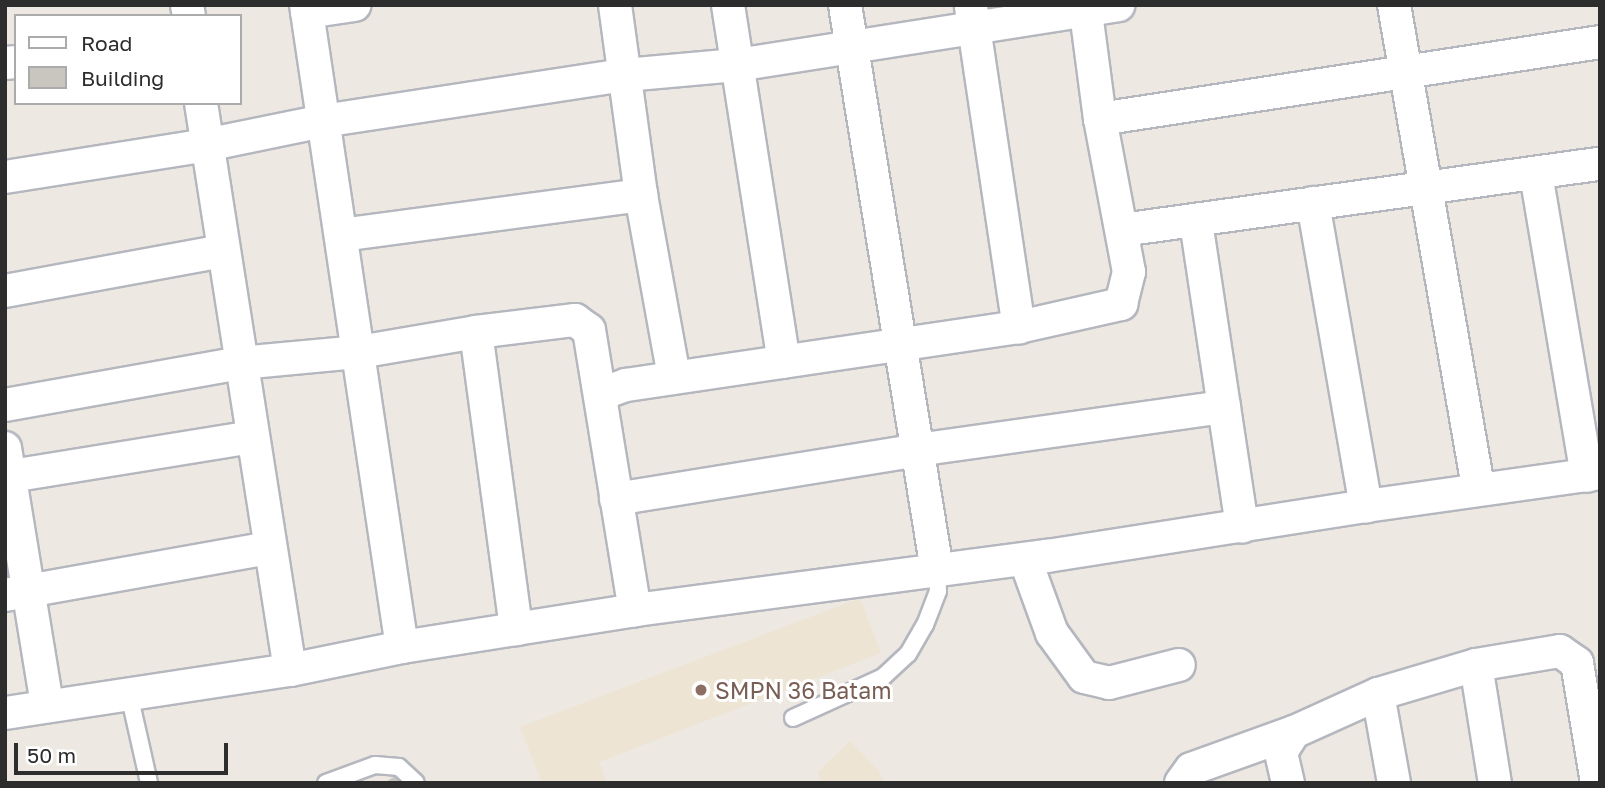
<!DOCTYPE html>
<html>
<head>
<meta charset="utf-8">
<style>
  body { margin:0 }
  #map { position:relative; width:1605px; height:788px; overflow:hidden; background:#ede8e1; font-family:"Golos Text",sans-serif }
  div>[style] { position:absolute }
  .education>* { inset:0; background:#ede4d3 }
  .building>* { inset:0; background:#c9c6bf }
  .roads { filter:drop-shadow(2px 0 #b5b7bf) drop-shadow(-2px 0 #b5b7bf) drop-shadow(0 2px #b5b7bf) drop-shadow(0 -2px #b5b7bf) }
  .service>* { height:16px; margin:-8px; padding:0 8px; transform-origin:8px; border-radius:8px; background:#fff }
  .minor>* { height:32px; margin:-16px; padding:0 16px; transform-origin:16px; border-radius:16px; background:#fff }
  .dots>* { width:19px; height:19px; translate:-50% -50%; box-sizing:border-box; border:4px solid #fff; border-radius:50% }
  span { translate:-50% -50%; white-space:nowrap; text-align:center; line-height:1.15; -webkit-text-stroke:6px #fff; paint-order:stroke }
  .education-label { font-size:23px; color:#785e54 }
  .left { translate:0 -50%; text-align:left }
  .frame { position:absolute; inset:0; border:7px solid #2d2d2d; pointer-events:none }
  .legend { position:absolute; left:14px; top:14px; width:228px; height:91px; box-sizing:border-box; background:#fff; border:2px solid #ababab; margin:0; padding:9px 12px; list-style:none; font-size:21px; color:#2d2d2d }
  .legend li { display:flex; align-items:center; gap:14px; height:35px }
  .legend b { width:35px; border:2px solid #ababab }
  .scale { position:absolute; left:14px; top:743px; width:214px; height:32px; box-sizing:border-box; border:4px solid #2d2d2d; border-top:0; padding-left:9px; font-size:21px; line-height:24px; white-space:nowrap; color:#2d2d2d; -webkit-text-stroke:5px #fff; paint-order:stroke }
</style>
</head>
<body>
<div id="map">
  <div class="education">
    <div style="clip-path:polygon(860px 598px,881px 653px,599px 762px,607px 783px,542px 783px,520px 727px)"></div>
    <div style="clip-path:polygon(850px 741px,879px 771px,884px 783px,822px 783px,818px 772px)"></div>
  </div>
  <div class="building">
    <div style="clip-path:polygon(397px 775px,401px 783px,384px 783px)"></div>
  </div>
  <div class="roads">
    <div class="service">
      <div style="left:129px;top:694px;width:91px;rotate:77.3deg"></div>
      <div style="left:793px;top:718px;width:99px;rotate:-24.5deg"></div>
      <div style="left:883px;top:677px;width:34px;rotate:-43deg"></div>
      <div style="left:908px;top:654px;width:34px;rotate:-60deg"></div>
      <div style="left:925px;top:625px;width:36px;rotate:-69deg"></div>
      <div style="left:938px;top:591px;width:21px;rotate:-93deg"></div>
      <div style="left:326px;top:783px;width:52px;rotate:-20.2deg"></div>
      <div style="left:375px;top:765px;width:24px;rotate:5deg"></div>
      <div style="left:399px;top:767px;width:23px;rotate:43deg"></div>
    </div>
    <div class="minor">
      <div style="left:187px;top:5px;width:11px;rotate:80deg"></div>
      <div style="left:306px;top:5px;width:649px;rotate:81.5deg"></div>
      <div style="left:615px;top:5px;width:192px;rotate:82.2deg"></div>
      <div style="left:641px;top:195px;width:185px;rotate:79.7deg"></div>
      <div style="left:728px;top:5px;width:361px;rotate:81.1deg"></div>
      <div style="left:845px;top:5px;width:572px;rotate:80.75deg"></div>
      <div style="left:1394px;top:5px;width:492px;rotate:80.1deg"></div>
      <div style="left:971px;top:7px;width:324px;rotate:81.5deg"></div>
      <div style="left:307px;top:12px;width:48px;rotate:-8.5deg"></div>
      <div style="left:5px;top:63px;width:11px;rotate:-5deg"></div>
      <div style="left:201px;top:103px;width:574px;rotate:81.08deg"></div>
      <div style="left:1100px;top:119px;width:506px;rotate:-8.75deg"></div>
      <div style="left:1536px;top:174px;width:306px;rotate:80.4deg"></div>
      <div style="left:5px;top:177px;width:204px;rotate:-9deg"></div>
      <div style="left:206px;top:145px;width:119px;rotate:-11.6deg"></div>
      <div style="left:323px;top:121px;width:305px;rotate:-8.7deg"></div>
      <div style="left:625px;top:75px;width:112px;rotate:-5.1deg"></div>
      <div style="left:737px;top:65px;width:386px;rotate:-8.9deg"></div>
      <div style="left:1313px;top:203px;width:308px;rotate:80.1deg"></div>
      <div style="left:1196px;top:222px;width:308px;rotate:81.4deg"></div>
      <div style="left:1122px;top:230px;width:483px;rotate:-7.9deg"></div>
      <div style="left:341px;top:235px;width:303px;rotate:-7.6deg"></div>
      <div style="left:5px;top:291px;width:222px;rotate:-10.4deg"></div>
      <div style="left:476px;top:332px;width:300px;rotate:82.3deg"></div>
      <div style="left:601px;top:394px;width:27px;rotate:-20deg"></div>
      <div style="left:626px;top:385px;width:397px;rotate:-8.4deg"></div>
      <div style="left:1019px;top:327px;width:105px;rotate:-12.7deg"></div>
      <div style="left:1121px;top:304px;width:33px;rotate:-76deg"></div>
      <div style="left:1129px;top:272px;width:156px;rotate:-100.7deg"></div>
      <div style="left:1100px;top:119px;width:115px;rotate:-97.5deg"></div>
      <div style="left:5px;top:405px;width:239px;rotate:-10.1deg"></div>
      <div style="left:240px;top:363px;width:120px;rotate:-5.3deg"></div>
      <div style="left:359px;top:352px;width:119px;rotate:-9.7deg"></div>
      <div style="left:476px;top:332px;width:100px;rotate:-6.9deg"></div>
      <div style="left:575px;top:320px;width:17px;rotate:36deg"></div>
      <div style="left:589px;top:330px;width:284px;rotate:80.7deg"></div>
      <div style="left:5px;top:448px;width:260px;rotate:80.7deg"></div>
      <div style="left:5px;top:477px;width:250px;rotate:-9.2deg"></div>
      <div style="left:616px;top:499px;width:305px;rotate:-9.2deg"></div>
      <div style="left:917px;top:450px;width:310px;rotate:-8deg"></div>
      <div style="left:1025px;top:559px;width:79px;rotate:70deg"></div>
      <div style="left:1052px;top:633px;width:54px;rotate:54deg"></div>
      <div style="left:1084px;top:677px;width:26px;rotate:13deg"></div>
      <div style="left:1109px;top:683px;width:72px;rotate:-14.4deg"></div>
      <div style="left:5px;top:595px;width:269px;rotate:-10.1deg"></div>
      <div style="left:1476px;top:665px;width:120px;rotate:80.9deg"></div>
      <div style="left:1378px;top:694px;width:90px;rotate:79.8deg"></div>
      <div style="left:5px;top:713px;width:288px;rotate:-8.6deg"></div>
      <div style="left:290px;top:670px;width:114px;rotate:-11.6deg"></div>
      <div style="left:402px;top:647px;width:236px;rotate:-9deg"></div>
      <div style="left:635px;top:610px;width:416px;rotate:-7.5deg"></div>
      <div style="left:1047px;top:556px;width:323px;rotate:-8.9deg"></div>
      <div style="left:1366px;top:506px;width:236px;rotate:-8deg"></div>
      <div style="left:1181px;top:783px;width:17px;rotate:-54deg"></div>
      <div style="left:1191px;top:769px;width:109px;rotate:-19.8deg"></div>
      <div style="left:1294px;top:732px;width:92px;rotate:-24.3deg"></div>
      <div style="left:1378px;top:694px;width:102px;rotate:-16.5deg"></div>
      <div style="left:1476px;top:665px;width:85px;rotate:-9.5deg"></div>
      <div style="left:1560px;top:651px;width:21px;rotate:35deg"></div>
      <div style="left:1577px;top:663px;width:122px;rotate:80.5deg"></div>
      <div style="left:1288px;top:783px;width:32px;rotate:-103deg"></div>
      <div style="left:1281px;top:752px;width:24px;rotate:-57deg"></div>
    </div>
  </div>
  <div class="dots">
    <div style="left:701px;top:690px;background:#8d6e63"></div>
  </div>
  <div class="education-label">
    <span class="left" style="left:715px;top:690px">SMPN 36 Batam</span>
  </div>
  <div class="frame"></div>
  <ul class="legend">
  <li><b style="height:9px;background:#fff"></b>Road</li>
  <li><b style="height:19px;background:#c9c6bf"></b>Building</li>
  </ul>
  <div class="scale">50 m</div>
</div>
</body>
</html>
